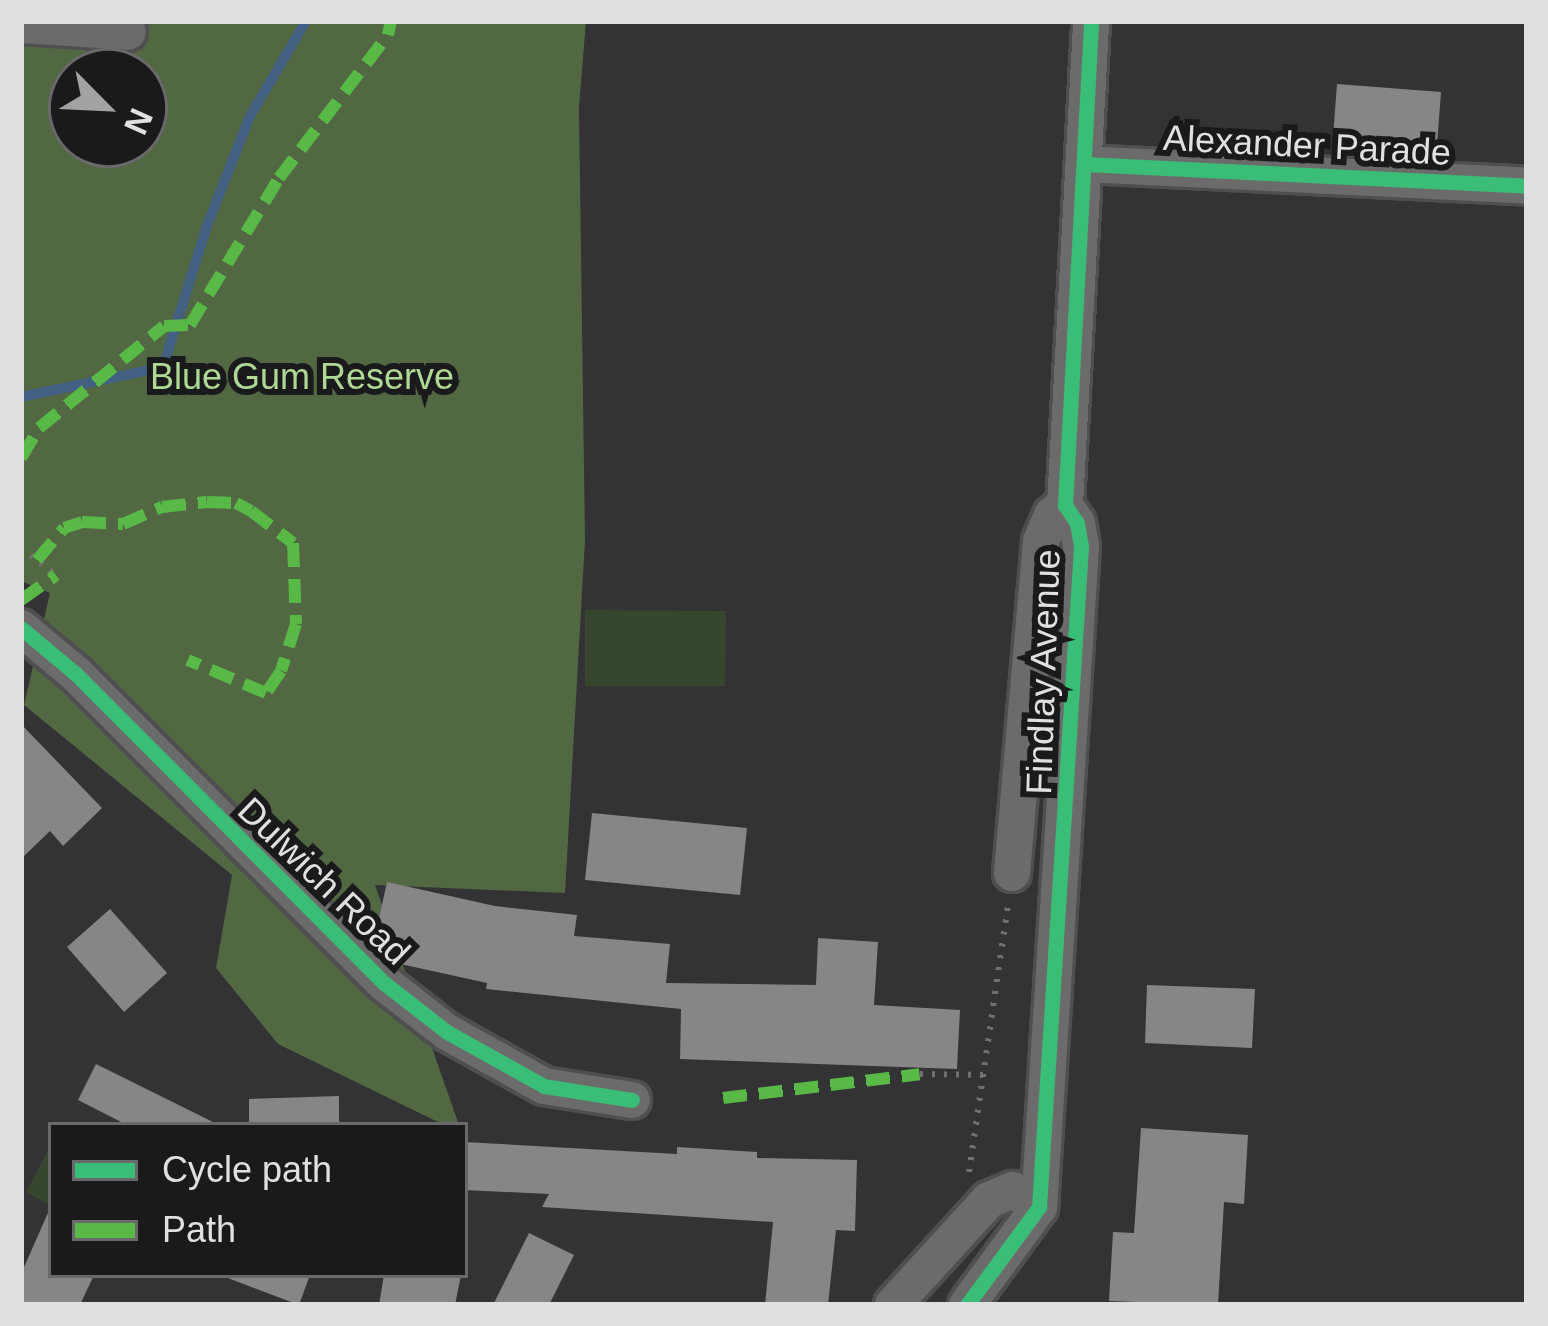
<!DOCTYPE html>
<html>
<head>
<meta charset="utf-8">
<style>
  body { margin:0 }
  #map { position:relative; width:1548px; height:1326px; overflow:hidden; background:#333235; font-family:Helvetica,sans-serif }
  div>[style] { position:absolute }
  .green>* { inset:0; background:#37462e }
  .forest>* { inset:0; background:#516843 }
  .stream>* { height:10px; margin:-5px; padding:0 5px; transform-origin:5px; border-radius:5px; background:#435f81 }
  .building>* { inset:0; background:#878585 }
  .path>* { height:6px; margin-top:-3px; transform-origin:0; background:repeating-linear-gradient(90deg,#707071 0 3px,transparent 0 12px) }
  .roads { filter:drop-shadow(3px 0 #4f4f50) drop-shadow(-3px 0 #4f4f50) drop-shadow(0 3px #4f4f50) drop-shadow(0 -3px #4f4f50) }
  .minor>* { height:36px; margin:-18px; padding:0 18px; transform-origin:18px; border-radius:18px; background:#6b6b6c }
  .quiet>* { height:12px; margin-top:-6px; transform-origin:0; background:repeating-linear-gradient(90deg,#58b947 0 24px,transparent 0 36px) }
  .cycleway>* { height:15px; margin:-7.5px; padding:0 7.5px; transform-origin:7.5px; border-radius:7.5px; background:#3abd76 }
  span { translate:-50% -50%; white-space:nowrap; text-align:center; line-height:1.15; -webkit-text-stroke:12px #1a1a1c; paint-order:stroke }
  .street-label { font-size:36px; color:#e0e0e3 }
  .park-label { font-size:36px; color:#afd895 }
  .frame { position:absolute; inset:0; border:24px solid #e0e0e3; pointer-events:none }
  .legend { position:absolute; left:48px; top:1122px; width:420px; height:156px; box-sizing:border-box; background:#1a1a1c; border:3px solid #69696c; margin:0; padding:15px 21px; list-style:none; font-size:36px; color:#e0e0e3 }
  .legend li { display:flex; align-items:center; gap:24px; height:60px }
  .legend b { width:60px; border:3px solid #69696c }
  .north { position:absolute; left:48px; top:48px; width:120px; height:120px; box-sizing:border-box; background:#1a1a1c; border:3px solid #69696c; border-radius:50%; rotate:114deg; font-size:33px; font-weight:700; line-height:48px; text-align:center; color:#e0e0e3 }
  .north::after { content:''; display:block; margin:auto; width:42px; height:54px; background:#a3a3a6; clip-path:polygon(50% 0,100% 100%,50% 72%,0 100%) }
</style>
</head>
<body>
<div id="map">
  <div class="green">
    <div style="clip-path:polygon(585px 610px,726px 611px,725px 686px,585px 686px)"></div>
    <div style="clip-path:polygon(51px 1145px,51px 1206px,26px 1192px)"></div>
  </div>
  <div class="forest">
    <div style="clip-path:polygon(evenodd,21px 21px,586px 21px,579px 107px,585px 540px,565px 893px,375px 885px,459px 1125px,444px 1125px,278px 1044px,216px 968px,232px 875px,24px 705px,50px 593px,21px 581px,21px 21px,72px 72px,144px 72px,144px 144px,72px 144px,72px 72px)"></div>
  </div>
  <div class="stream">
    <div style="left:21px;top:397px;width:145px;rotate:-11.9deg"></div>
    <div style="left:163px;top:367px;width:148px;rotate:-72.7deg"></div>
    <div style="left:207px;top:226px;width:116px;rotate:-68.7deg"></div>
    <div style="left:249px;top:118px;width:113px;rotate:-59.6deg"></div>
  </div>
  <div class="building">
    <div style="clip-path:polygon(1337px 84px,1441px 92px,1437px 145px,1333px 137px)"></div>
    <div style="clip-path:polygon(21px 724px,102px 808px,63px 846px,50px 831px,21px 859px)"></div>
    <div style="clip-path:polygon(592px 813px,747px 828px,740px 895px,585px 880px)"></div>
    <div style="clip-path:polygon(387px 882px,495px 906px,577px 915px,574px 936px,670px 944px,666px 983px,816px 985px,818px 938px,878px 942px,874px 1005px,960px 1010px,957px 1069px,680px 1059px,681px 1009px,486px 989px,487px 983px,396px 963px,374px 941px)"></div>
    <div style="clip-path:polygon(110px 909px,167px 973px,124px 1012px,67px 947px)"></div>
    <div style="clip-path:polygon(1147px 985px,1255px 989px,1252px 1048px,1145px 1043px)"></div>
    <div style="clip-path:polygon(96px 1064px,219px 1125px,127px 1125px,78px 1100px)"></div>
    <div style="clip-path:polygon(339px 1096px,339px 1125px,249px 1125px,249px 1099px)"></div>
    <div style="clip-path:polygon(1141px 1128px,1248px 1135px,1244px 1204px,1224px 1202px,1218px 1305px,1109px 1301px,1113px 1232px,1134px 1233px)"></div>
    <div style="clip-path:polygon(465px 1142px,677px 1154px,677px 1147px,757px 1152px,757px 1158px,857px 1160px,855px 1231px,836px 1230px,828px 1305px,765px 1305px,773px 1222px,542px 1207px,549px 1194px,465px 1190px)"></div>
    <div style="clip-path:polygon(51px 1206px,51px 1275px,94px 1275px,80px 1305px,21px 1305px,21px 1274px)"></div>
    <div style="clip-path:polygon(529px 1233px,574px 1255px,549px 1305px,493px 1305px)"></div>
    <div style="clip-path:polygon(220px 1275px,310px 1275px,299px 1305px)"></div>
    <div style="clip-path:polygon(384px 1275px,461px 1275px,455px 1305px,379px 1305px)"></div>
  </div>
  <div class="path">
    <div style="left:21px;top:548px;width:44px;rotate:37.6deg"></div>
    <div style="left:920px;top:1074px;width:65px;rotate:0.9deg"></div>
    <div style="left:969px;top:1172px;width:269px;rotate:-81.7deg"></div>
  </div>
  <div class="roads">
    <div class="minor">
      <div style="left:21px;top:25px;width:107px;rotate:3.7deg"></div>
      <div style="left:1084px;top:164px;width:444px;rotate:2.8deg"></div>
      <div style="left:21px;top:628px;width:72px;rotate:39.9deg"></div>
      <div style="left:76px;top:674px;width:436px;rotate:45.1deg"></div>
      <div style="left:384px;top:983px;width:80px;rotate:37.9deg"></div>
      <div style="left:447px;top:1032px;width:111px;rotate:29.1deg"></div>
      <div style="left:544px;top:1086px;width:89px;rotate:9deg"></div>
      <div style="left:1012px;top:873px;width:333px;rotate:-85deg"></div>
      <div style="left:1041px;top:541px;width:28px;rotate:-67deg"></div>
      <div style="left:1052px;top:515px;width:16px;rotate:-38deg"></div>
      <div style="left:893px;top:1305px;width:142px;rotate:-47.6deg"></div>
      <div style="left:989px;top:1200px;width:26px;rotate:-23deg"></div>
      <div style="left:1013px;top:1190px;width:31px;rotate:33deg"></div>
      <div style="left:967px;top:1305px;width:122px;rotate:-53.7deg"></div>
      <div style="left:1039px;top:1207px;width:662px;rotate:-86.36deg"></div>
      <div style="left:1081px;top:546px;width:23px;rotate:-100deg"></div>
      <div style="left:1077px;top:523px;width:22px;rotate:-124deg"></div>
      <div style="left:1065px;top:505px;width:485px;rotate:-86.9deg"></div>
    </div>
  </div>
  <div class="quiet">
    <div style="left:21px;top:458px;width:35px;rotate:-59deg"></div>
    <div style="left:39px;top:428px;width:161px;rotate:-39.2deg"></div>
    <div style="left:164px;top:326px;width:26px;rotate:-2deg"></div>
    <div style="left:190px;top:325px;width:172px;rotate:-58.8deg"></div>
    <div style="left:279px;top:178px;width:180px;rotate:-52.7deg"></div>
    <div style="left:388px;top:35px;width:14px;rotate:-78deg"></div>
    <div style="left:37px;top:560px;width:42px;rotate:-49.8deg"></div>
    <div style="left:64px;top:528px;width:19px;rotate:-18deg"></div>
    <div style="left:82px;top:522px;width:41px;rotate:2.8deg"></div>
    <div style="left:123px;top:524px;width:43px;rotate:-23.6deg"></div>
    <div style="left:162px;top:507px;width:45px;rotate:-6.3deg"></div>
    <div style="left:207px;top:502px;width:29px;rotate:2deg"></div>
    <div style="left:236px;top:503px;width:17px;rotate:28deg"></div>
    <div style="left:251px;top:511px;width:53px;rotate:37.3deg"></div>
    <div style="left:293px;top:543px;width:81px;rotate:87.9deg"></div>
    <div style="left:296px;top:624px;width:49px;rotate:107.7deg"></div>
    <div style="left:281px;top:671px;width:27px;rotate:124deg"></div>
    <div style="left:266px;top:693px;width:85px;rotate:-157.1deg"></div>
    <div style="left:21px;top:600px;width:43px;rotate:-35.5deg"></div>
    <div style="left:723px;top:1098px;width:198px;rotate:-6.9deg"></div>
  </div>
  <div class="cycleway">
    <div style="left:1084px;top:164px;width:444px;rotate:2.8deg"></div>
    <div style="left:21px;top:628px;width:72px;rotate:39.9deg"></div>
    <div style="left:76px;top:674px;width:436px;rotate:45.1deg"></div>
    <div style="left:384px;top:983px;width:80px;rotate:37.9deg"></div>
    <div style="left:447px;top:1032px;width:111px;rotate:29.1deg"></div>
    <div style="left:544px;top:1086px;width:89px;rotate:9deg"></div>
    <div style="left:967px;top:1305px;width:122px;rotate:-53.7deg"></div>
    <div style="left:1039px;top:1207px;width:662px;rotate:-86.36deg"></div>
    <div style="left:1081px;top:546px;width:23px;rotate:-100deg"></div>
    <div style="left:1077px;top:523px;width:22px;rotate:-124deg"></div>
    <div style="left:1065px;top:505px;width:485px;rotate:-86.9deg"></div>
  </div>
  <div class="street-label">
    <span style="left:1307px;top:145px;rotate:3deg">Alexander Parade</span>
    <span style="left:1043px;top:672px;rotate:-88deg">Findlay Avenue</span>
    <span style="left:324px;top:881px;rotate:44deg">Dulwich Road</span>
  </div>
  <div class="park-label">
    <span style="left:302px;top:377px">Blue Gum Reserve</span>
  </div>
  <div class="frame"></div>
  <ul class="legend">
  <li><b style="height:15px;background:#3abd76"></b>Cycle path</li>
  <li><b style="height:15px;background:#58b947"></b>Path</li>
  </ul>
  <div class="north">N</div>
</div>
</body>
</html>
